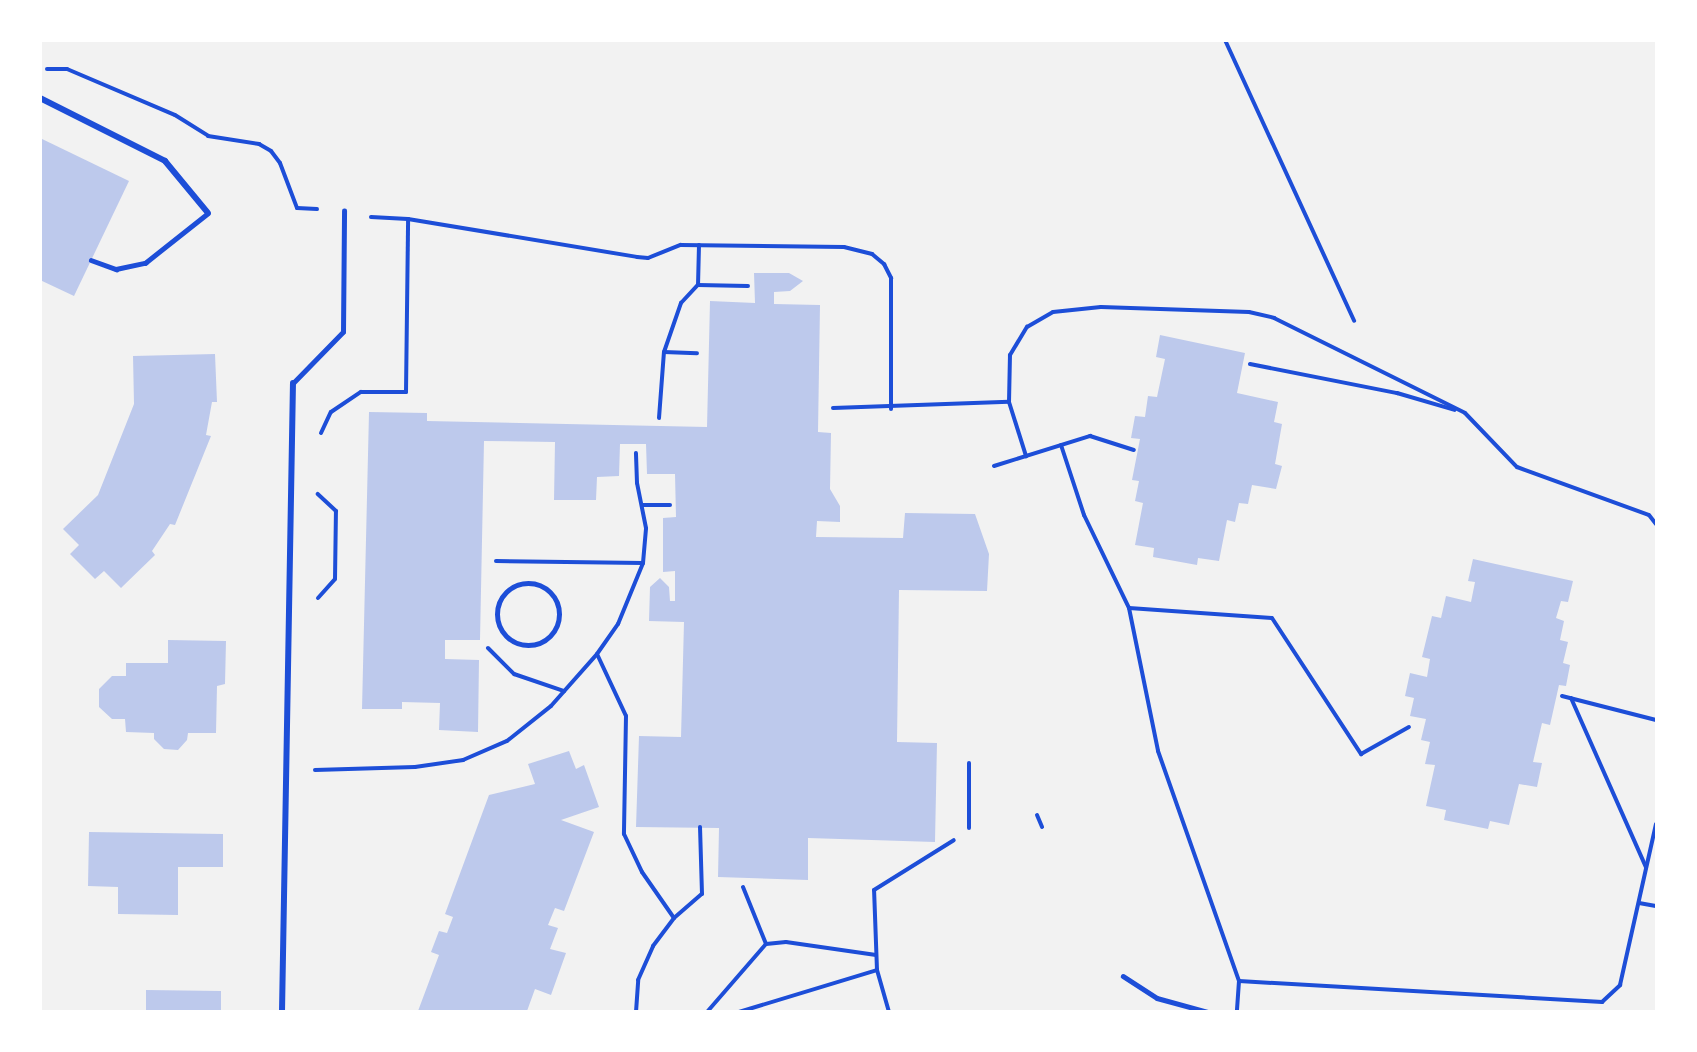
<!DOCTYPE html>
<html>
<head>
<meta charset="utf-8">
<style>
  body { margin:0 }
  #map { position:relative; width:1697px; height:1052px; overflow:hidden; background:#f2f2f2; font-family:Georgia,serif }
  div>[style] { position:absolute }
  .building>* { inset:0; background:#bdc9ec }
  .path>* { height:4px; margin:-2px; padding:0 2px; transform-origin:2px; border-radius:2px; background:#1d4ed8 }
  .service>* { height:4.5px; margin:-2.25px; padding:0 2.25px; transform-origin:2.25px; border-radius:2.25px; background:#1d4ed8 }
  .pedestrian>* { height:5px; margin:-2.5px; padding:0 2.5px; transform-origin:2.5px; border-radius:2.5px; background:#1d4ed8 }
  .pedestrian>.ring { margin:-2.5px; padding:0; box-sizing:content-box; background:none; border:5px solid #1d4ed8; border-radius:50% }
  .minor>* { height:6px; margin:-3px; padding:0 3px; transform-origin:3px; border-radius:3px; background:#1d4ed8 }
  span { translate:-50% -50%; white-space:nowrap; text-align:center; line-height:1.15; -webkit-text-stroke:6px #fff; paint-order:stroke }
  .frame { position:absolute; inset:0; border:42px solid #fff; pointer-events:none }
</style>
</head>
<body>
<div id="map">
  <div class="building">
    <div style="clip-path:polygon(40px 138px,129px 181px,74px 296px,40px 280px)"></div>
    <div style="clip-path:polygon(754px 273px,789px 273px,803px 281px,790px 291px,774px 292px,774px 304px,820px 305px,818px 432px,831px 433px,830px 489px,840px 506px,840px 522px,817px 521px,816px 537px,903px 538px,905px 513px,975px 514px,989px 554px,987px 591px,899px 590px,897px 742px,937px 743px,935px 842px,808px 838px,808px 880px,718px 877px,719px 828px,636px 827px,639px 736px,681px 737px,684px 622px,649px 621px,650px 587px,660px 578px,669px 587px,670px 601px,675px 601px,675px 571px,663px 572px,663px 518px,676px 517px,675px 474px,647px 474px,646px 444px,620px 444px,619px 476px,597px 477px,596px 500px,554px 500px,555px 442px,484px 441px,480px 640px,445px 640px,445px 659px,479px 660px,478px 732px,439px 730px,440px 703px,402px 702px,402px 709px,362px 709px,369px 412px,427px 413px,427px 421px,707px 427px,710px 301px,755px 303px)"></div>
    <div style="clip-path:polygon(1160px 335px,1245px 353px,1237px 393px,1278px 402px,1274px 422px,1282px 424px,1275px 464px,1282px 466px,1276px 489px,1252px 485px,1248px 504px,1239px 503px,1235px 522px,1227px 520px,1219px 561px,1198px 558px,1197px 565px,1153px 557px,1154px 548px,1135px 545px,1143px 503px,1135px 501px,1139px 481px,1132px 480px,1140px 439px,1131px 438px,1135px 416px,1145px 417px,1148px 396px,1157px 397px,1165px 359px,1156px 357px)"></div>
    <div style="clip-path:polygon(215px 354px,217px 402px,212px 402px,206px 435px,211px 436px,175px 525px,170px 524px,152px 551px,155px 555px,121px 588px,104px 571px,95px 579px,70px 554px,79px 545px,63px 529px,98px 495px,134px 404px,133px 356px)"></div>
    <div style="clip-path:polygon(1473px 559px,1573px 581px,1568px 602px,1561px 601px,1556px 618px,1564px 621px,1560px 640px,1568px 642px,1563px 663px,1570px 665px,1566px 686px,1559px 685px,1550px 725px,1542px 723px,1533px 762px,1542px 763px,1537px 787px,1519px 784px,1509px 825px,1490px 821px,1488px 829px,1444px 820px,1446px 810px,1426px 806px,1435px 765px,1425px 764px,1430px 742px,1421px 740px,1426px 719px,1410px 716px,1414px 698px,1405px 696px,1410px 673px,1427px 677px,1430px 659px,1422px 657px,1432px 616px,1441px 618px,1446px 596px,1471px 602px,1475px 582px,1468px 581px)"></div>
    <div style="clip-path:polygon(168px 640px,226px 641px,225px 684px,217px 686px,216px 733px,188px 733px,187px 740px,178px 750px,164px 749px,154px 739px,154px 733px,126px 732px,125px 719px,112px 719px,99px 707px,99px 689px,112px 676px,126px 676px,126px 663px,168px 663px)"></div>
    <div style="clip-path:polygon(569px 751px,576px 769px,584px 765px,599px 807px,561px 820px,594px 832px,564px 911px,555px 908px,548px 925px,558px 928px,550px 949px,566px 953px,551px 995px,535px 989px,527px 1011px,418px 1011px,439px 955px,431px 952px,439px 931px,447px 933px,453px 917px,445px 914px,489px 795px,535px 784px,528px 764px)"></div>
    <div style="clip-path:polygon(89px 832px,223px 834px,223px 867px,178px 867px,178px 915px,118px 914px,118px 887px,88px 886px)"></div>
    <div style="clip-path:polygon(146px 990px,221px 991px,221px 1011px,146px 1011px)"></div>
  </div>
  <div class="path">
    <div style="left:1225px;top:40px;width:309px;rotate:65.3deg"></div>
    <div style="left:47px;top:69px;width:20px"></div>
    <div style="left:67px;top:69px;width:117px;rotate:23.1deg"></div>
    <div style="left:175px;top:115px;width:39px;rotate:32deg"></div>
    <div style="left:208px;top:136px;width:52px;rotate:8.9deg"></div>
    <div style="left:259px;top:144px;width:14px;rotate:30deg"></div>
    <div style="left:271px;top:151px;width:15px;rotate:53deg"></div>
    <div style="left:280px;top:163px;width:48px;rotate:69.3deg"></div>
    <div style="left:297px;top:208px;width:20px;rotate:3deg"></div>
    <div style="left:371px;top:217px;width:37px;rotate:3deg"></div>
    <div style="left:408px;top:219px;width:232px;rotate:9.4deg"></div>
    <div style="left:637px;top:257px;width:11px;rotate:5deg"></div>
    <div style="left:648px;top:258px;width:35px;rotate:-22deg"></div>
    <div style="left:681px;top:245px;width:163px;rotate:0.7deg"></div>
    <div style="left:844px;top:247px;width:29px;rotate:14deg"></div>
    <div style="left:872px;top:254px;width:16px;rotate:40deg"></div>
    <div style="left:884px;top:264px;width:16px;rotate:63deg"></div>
    <div style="left:891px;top:278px;width:131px;rotate:90deg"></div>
    <div style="left:699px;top:245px;width:40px;rotate:91.4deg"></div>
    <div style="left:698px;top:285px;width:50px;rotate:1.1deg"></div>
    <div style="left:664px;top:352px;width:33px;rotate:2deg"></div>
    <div style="left:1250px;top:364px;width:150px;rotate:11.2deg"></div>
    <div style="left:1397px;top:393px;width:60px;rotate:16.3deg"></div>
    <div style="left:1009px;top:402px;width:57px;rotate:72.5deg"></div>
    <div style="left:833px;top:408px;width:176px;rotate:-2deg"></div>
    <div style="left:1009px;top:402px;width:47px;rotate:-88.8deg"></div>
    <div style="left:1010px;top:355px;width:33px;rotate:-59deg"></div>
    <div style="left:1027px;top:327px;width:30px;rotate:-30deg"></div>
    <div style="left:1053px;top:312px;width:48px;rotate:-5.9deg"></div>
    <div style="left:1101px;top:307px;width:148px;rotate:1.9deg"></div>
    <div style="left:1249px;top:312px;width:26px;rotate:13deg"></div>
    <div style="left:1274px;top:318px;width:213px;rotate:26.4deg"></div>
    <div style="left:1465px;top:413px;width:75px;rotate:46.1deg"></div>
    <div style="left:1517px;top:467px;width:140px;rotate:20deg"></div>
    <div style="left:1649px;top:515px;width:11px;rotate:52deg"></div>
    <div style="left:659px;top:418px;width:66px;rotate:-85.7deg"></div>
    <div style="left:664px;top:352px;width:52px;rotate:-70.9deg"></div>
    <div style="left:681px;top:303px;width:25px;rotate:-47deg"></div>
    <div style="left:321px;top:433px;width:23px;rotate:-65deg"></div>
    <div style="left:331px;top:412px;width:36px;rotate:-34deg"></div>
    <div style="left:361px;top:392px;width:45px"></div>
    <div style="left:406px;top:392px;width:173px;rotate:-89.3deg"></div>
    <div style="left:1061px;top:445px;width:74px;rotate:71.8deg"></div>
    <div style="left:1084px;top:515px;width:103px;rotate:64.2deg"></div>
    <div style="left:1129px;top:608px;width:146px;rotate:78.5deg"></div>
    <div style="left:1158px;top:751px;width:244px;rotate:70.6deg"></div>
    <div style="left:1239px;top:981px;width:29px;rotate:94deg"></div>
    <div style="left:994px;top:466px;width:101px;rotate:-17.4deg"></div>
    <div style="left:1090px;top:436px;width:46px;rotate:17.7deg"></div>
    <div style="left:643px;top:505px;width:27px"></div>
    <div style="left:496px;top:561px;width:147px;rotate:0.8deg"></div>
    <div style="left:318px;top:598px;width:25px;rotate:-48deg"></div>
    <div style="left:335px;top:579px;width:68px;rotate:-89.2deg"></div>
    <div style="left:336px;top:511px;width:25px;rotate:-137deg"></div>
    <div style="left:1129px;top:608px;width:143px;rotate:4deg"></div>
    <div style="left:1272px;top:618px;width:163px;rotate:56.8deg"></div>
    <div style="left:1361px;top:754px;width:55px;rotate:-29.4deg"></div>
    <div style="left:488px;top:648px;width:37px;rotate:45deg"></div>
    <div style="left:514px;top:674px;width:53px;rotate:18.8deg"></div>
    <div style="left:597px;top:654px;width:68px;rotate:64.9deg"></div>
    <div style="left:626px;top:716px;width:118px;rotate:91deg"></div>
    <div style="left:624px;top:834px;width:42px;rotate:64.7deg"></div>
    <div style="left:642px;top:872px;width:56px;rotate:55.2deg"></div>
    <div style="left:1562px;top:696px;width:97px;rotate:14.3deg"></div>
    <div style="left:1571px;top:698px;width:185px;rotate:66.1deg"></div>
    <div style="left:969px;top:763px;width:65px;rotate:90deg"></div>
    <div style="left:315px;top:770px;width:100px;rotate:-1.7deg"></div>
    <div style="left:415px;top:767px;width:49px;rotate:-8.3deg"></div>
    <div style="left:463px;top:760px;width:48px;rotate:-23.4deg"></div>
    <div style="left:507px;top:741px;width:56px;rotate:-38.5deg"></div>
    <div style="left:551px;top:706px;width:69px;rotate:-48.5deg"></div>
    <div style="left:597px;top:654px;width:37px;rotate:-55deg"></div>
    <div style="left:618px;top:624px;width:66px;rotate:-67.7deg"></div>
    <div style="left:643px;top:563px;width:35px;rotate:-85deg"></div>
    <div style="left:646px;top:528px;width:46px;rotate:-101.3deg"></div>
    <div style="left:637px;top:483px;width:30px;rotate:-92deg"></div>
    <div style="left:1037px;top:815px;width:13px;rotate:67deg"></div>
    <div style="left:743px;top:887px;width:61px;rotate:68deg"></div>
    <div style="left:1639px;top:903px;width:17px;rotate:10deg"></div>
    <div style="left:1239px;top:981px;width:364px;rotate:3.3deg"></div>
    <div style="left:1602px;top:1002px;width:25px;rotate:-43deg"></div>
    <div style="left:1620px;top:985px;width:165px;rotate:-77.4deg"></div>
    <div style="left:636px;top:1012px;width:32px;rotate:-86deg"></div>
    <div style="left:638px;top:980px;width:37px;rotate:-66deg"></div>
    <div style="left:653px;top:946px;width:35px;rotate:-53deg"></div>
    <div style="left:674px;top:918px;width:37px;rotate:-41deg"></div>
    <div style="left:702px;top:894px;width:67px;rotate:-91.7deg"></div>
    <div style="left:707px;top:1012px;width:90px;rotate:-49.1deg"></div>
    <div style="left:766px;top:944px;width:20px;rotate:-6deg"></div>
    <div style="left:786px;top:942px;width:91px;rotate:8.2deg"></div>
    <div style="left:739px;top:1012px;width:144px;rotate:-16.9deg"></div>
    <div style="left:889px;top:1012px;width:44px;rotate:-105.9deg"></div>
    <div style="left:877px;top:970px;width:80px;rotate:-92.1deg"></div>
    <div style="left:874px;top:890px;width:94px;rotate:-32deg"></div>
  </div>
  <div class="service">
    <div style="left:91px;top:260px;width:27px;rotate:20deg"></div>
    <div style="left:116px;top:269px;width:30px;rotate:-12deg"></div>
    <div style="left:145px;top:263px;width:80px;rotate:-38.4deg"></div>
    <div style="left:293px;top:383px;width:71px;rotate:-45.6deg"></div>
    <div style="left:343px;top:332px;width:121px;rotate:-89.5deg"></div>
    <div style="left:1123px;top:976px;width:40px;rotate:32.9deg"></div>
    <div style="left:1157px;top:998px;width:53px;rotate:15.4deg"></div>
  </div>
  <div class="pedestrian">
    <div class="ring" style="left:497px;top:583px;width:57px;height:57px"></div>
  </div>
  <div class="minor">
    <div style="left:40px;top:98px;width:140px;rotate:26.7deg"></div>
    <div style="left:165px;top:161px;width:67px;rotate:50.4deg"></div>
    <div style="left:282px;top:1012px;width:629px;rotate:-89deg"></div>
  </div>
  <div class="frame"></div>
</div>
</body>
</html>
